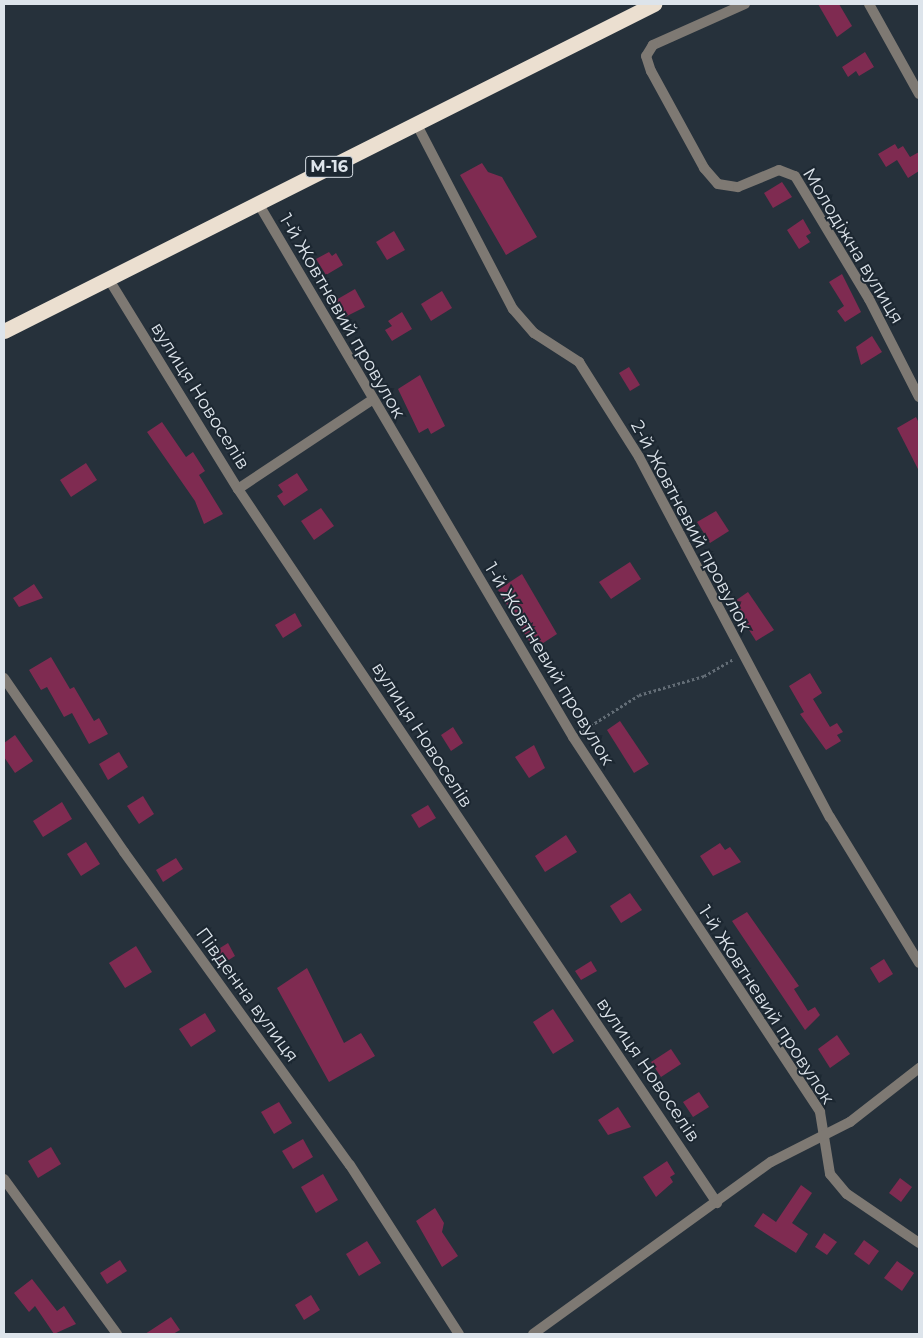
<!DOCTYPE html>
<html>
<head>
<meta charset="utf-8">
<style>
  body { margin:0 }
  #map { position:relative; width:923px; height:1338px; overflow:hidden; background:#26313b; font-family:Montserrat,sans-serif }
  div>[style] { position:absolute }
  .building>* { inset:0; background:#7f2b51 }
  .path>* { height:2.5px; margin-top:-1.25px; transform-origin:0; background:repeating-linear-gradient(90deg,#636d76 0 2.5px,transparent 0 5px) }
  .street>* { height:10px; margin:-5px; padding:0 5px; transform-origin:5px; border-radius:5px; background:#7e7973 }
  .highway>* { height:15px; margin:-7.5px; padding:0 7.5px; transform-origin:7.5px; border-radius:7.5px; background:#ebdfd0 }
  span { translate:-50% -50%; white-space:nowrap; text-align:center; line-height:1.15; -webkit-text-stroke:4px #1c2731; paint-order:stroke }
  .shield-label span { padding:1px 4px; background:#1c2731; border:1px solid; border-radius:4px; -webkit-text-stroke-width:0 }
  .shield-label { font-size:16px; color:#dde4eb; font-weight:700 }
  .street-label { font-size:18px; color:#dde4eb }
  .frame { position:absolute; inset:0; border:5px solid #dde4eb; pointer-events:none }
</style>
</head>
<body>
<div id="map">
  <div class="building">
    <div style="clip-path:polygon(818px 4px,839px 4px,852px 26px,837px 37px)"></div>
    <div style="clip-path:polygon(865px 52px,874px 67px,859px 76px,856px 71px,848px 77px,842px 67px)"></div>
    <div style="clip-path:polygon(895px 144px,898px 149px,903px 146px,910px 157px,919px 152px,919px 171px,908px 178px,897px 160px,886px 167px,878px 154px)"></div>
    <div style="clip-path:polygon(482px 163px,488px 172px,502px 177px,537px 237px,506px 255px,460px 175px)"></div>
    <div style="clip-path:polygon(782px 182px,792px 197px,773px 208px,764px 193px)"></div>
    <div style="clip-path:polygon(803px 219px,811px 233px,806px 236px,810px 242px,799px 249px,787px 230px)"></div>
    <div style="clip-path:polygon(394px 231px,405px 250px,387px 260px,376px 242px)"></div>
    <div style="clip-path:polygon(329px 252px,332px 256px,336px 253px,343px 265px,326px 275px,316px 259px)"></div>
    <div style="clip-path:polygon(842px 274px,861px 312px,845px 322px,837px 311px,844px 306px,829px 282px)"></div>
    <div style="clip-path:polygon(355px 289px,365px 307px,345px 317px,336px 300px)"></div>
    <div style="clip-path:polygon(442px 291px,452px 308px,431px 321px,421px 304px)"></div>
    <div style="clip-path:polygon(402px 312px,412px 329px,392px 341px,385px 330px,392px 326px,388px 321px)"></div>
    <div style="clip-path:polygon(872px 336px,882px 352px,861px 365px,856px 347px)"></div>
    <div style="clip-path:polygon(629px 367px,640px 385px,630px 391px,619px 373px)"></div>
    <div style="clip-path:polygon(420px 375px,445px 426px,431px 434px,428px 428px,419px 433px,398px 389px)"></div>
    <div style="clip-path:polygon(916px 417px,919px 423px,919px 471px,897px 428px)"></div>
    <div style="clip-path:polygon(162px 422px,186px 457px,193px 452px,205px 471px,199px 475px,223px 514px,204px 524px,195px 501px,147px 432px)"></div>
    <div style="clip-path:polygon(86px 463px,97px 480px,71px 497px,60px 480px)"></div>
    <div style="clip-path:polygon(297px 473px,308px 490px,284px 506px,277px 496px,283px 492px,278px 485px)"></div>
    <div style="clip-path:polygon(321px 508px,334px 526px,314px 540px,301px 521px)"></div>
    <div style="clip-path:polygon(716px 511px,729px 531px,710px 543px,697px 522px)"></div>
    <div style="clip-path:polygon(630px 562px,641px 579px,611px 599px,599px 582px)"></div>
    <div style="clip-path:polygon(522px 574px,557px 634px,534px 649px,498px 590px)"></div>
    <div style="clip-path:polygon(34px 584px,43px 598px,19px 607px,13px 598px)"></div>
    <div style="clip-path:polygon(748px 592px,774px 630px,756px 641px,732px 603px)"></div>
    <div style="clip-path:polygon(295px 613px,302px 626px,283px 638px,275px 625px)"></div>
    <div style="clip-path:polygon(51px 657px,70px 689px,74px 687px,94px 721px,99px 718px,108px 734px,89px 744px,72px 713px,64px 717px,47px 687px,41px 690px,29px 670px)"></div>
    <div style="clip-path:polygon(810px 673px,822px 693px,813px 699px,830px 727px,837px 723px,843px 732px,837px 735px,841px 741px,826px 750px,800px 714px,804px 712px,789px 686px)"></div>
    <div style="clip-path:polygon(620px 721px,649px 764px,634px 773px,607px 730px)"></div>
    <div style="clip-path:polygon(453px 727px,463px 743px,451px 751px,441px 735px)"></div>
    <div style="clip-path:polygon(15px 735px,33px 761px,15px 773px,4px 757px,4px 743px)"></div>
    <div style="clip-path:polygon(534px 745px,545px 768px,529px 778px,515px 757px)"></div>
    <div style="clip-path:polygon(119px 752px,128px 767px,108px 780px,99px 764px)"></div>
    <div style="clip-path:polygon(143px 796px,154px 814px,139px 824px,127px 806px)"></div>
    <div style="clip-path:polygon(62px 802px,72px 819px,43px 837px,33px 821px)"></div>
    <div style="clip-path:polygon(428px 805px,436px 818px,419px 828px,411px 815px)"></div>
    <div style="clip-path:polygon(566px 835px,577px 852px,545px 872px,535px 856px)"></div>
    <div style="clip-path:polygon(86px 842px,100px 864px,81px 876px,67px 854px)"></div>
    <div style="clip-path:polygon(720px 843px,725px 850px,730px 847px,741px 862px,713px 876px,700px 856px)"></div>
    <div style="clip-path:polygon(176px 858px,183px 869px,163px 882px,156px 870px)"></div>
    <div style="clip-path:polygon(630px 893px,642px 910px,621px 923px,610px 906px)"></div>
    <div style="clip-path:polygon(747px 912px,799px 986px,794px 989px,808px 1011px,815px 1007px,820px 1015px,805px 1030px,732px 921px)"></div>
    <div style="clip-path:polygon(228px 943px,235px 956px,219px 966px,212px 953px)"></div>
    <div style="clip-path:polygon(136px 946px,152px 972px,125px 988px,109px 963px)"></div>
    <div style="clip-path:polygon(884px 959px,893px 974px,879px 983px,870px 968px)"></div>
    <div style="clip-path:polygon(591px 961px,597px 971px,581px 980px,575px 971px)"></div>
    <div style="clip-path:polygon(307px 968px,344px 1043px,361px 1033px,375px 1056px,329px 1082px,277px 988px)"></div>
    <div style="clip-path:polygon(553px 1009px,574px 1041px,553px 1054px,533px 1022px)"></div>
    <div style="clip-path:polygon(205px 1013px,216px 1031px,191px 1047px,179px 1029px)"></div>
    <div style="clip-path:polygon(837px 1035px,850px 1054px,830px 1068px,818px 1049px)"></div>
    <div style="clip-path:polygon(671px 1049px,681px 1064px,661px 1077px,651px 1062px)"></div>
    <div style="clip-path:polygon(699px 1092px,709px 1107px,693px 1117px,683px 1102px)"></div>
    <div style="clip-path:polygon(279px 1102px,292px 1123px,274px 1134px,261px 1112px)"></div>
    <div style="clip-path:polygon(618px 1107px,631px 1127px,608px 1135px,598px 1120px)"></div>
    <div style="clip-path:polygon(303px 1139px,313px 1157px,293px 1169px,282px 1151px)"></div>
    <div style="clip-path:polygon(51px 1147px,61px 1164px,38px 1178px,28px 1161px)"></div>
    <div style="clip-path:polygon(667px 1161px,675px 1174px,670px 1177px,673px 1182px,656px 1197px,643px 1177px)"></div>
    <div style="clip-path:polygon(323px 1174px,338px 1200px,316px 1213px,301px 1187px)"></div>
    <div style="clip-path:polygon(900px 1178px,912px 1187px,901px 1202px,889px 1193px)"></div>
    <div style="clip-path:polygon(801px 1185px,812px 1193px,792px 1223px,808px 1234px,796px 1253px,754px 1226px,763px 1213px,776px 1222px)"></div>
    <div style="clip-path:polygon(435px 1208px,444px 1223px,442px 1232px,458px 1256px,442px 1267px,416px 1221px)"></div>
    <div style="clip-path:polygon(824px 1233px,837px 1242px,827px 1255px,815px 1247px)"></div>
    <div style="clip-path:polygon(864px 1240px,879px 1251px,869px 1265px,854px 1254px)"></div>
    <div style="clip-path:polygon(367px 1241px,381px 1263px,359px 1276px,346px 1254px)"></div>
    <div style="clip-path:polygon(120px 1260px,127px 1271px,107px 1284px,100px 1273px)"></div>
    <div style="clip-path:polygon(897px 1261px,914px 1273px,902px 1291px,884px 1278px)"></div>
    <div style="clip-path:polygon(32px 1279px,57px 1311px,64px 1306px,76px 1324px,54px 1334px,35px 1306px,29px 1312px,14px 1293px)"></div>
    <div style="clip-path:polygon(311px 1295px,320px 1310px,304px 1320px,295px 1305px)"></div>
    <div style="clip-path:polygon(171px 1317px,180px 1330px,173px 1334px,145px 1334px)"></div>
  </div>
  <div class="path">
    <div style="left:582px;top:731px;width:67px;rotate:-32.3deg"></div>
    <div style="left:639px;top:695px;width:68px;rotate:-16.3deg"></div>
    <div style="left:704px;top:676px;width:34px;rotate:-30deg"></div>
  </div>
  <div class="street">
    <div style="left:745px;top:4px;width:101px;rotate:156deg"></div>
    <div style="left:653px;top:45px;width:13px;rotate:122deg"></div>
    <div style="left:646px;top:56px;width:16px;rotate:72deg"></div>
    <div style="left:651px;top:71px;width:111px;rotate:61.3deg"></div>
    <div style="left:704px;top:168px;width:21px;rotate:49deg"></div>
    <div style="left:718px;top:184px;width:20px;rotate:9deg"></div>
    <div style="left:738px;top:187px;width:44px;rotate:-22.5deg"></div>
    <div style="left:779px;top:170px;width:17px;rotate:21deg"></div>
    <div style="left:795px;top:176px;width:144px;rotate:59deg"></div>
    <div style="left:869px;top:299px;width:110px;rotate:63deg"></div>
    <div style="left:869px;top:4px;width:103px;rotate:60.9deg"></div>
    <div style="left:416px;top:123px;width:210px;rotate:62.5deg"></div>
    <div style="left:513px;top:309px;width:32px;rotate:49deg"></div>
    <div style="left:534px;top:333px;width:54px;rotate:32.8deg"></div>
    <div style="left:579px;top:362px;width:112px;rotate:57.7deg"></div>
    <div style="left:639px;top:457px;width:408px;rotate:62.1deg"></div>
    <div style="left:830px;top:817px;width:171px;rotate:58.6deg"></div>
    <div style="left:258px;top:203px;width:620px;rotate:59.46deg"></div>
    <div style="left:573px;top:737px;width:449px;rotate:56.6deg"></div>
    <div style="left:820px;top:1112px;width:63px;rotate:80.8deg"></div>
    <div style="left:830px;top:1174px;width:26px;rotate:50deg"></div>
    <div style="left:847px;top:1194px;width:87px;rotate:34.2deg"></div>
    <div style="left:108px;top:278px;width:248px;rotate:58.4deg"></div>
    <div style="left:238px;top:489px;width:860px;rotate:56.14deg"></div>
    <div style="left:238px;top:489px;width:161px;rotate:-33.6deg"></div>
    <div style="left:4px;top:678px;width:211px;rotate:55.4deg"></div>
    <div style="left:124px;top:852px;width:386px;rotate:54.2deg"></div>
    <div style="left:350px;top:1165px;width:201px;rotate:57.2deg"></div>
    <div style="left:4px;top:1179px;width:192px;rotate:53.9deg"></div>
    <div style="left:533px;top:1334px;width:294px;rotate:-35.9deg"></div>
    <div style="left:771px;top:1162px;width:89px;rotate:-26.9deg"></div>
    <div style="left:850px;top:1122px;width:88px;rotate:-38deg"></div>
  </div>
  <div class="highway">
    <div style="left:4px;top:331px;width:728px;rotate:-26.71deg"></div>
  </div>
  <div class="shield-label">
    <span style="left:329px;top:167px">М-16</span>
  </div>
  <div class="street-label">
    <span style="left:853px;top:246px;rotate:59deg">Молодіжна вулиця</span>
    <span style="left:342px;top:316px;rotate:60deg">1-й Жовтневий провулок</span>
    <span style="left:200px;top:396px;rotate:58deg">вулиця Новоселів</span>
    <span style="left:691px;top:526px;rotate:62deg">2-й Жовтневий провулок</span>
    <span style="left:549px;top:664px;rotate:59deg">1-й Жовтневий провулок</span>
    <span style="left:422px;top:735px;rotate:57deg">вулиця Новоселів</span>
    <span style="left:247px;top:995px;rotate:54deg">Південна вулиця</span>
    <span style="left:766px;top:1005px;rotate:57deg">1-й Жовтневий провулок</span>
    <span style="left:648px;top:1070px;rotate:56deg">вулиця Новоселів</span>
  </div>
  <div class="frame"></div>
</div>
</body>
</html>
